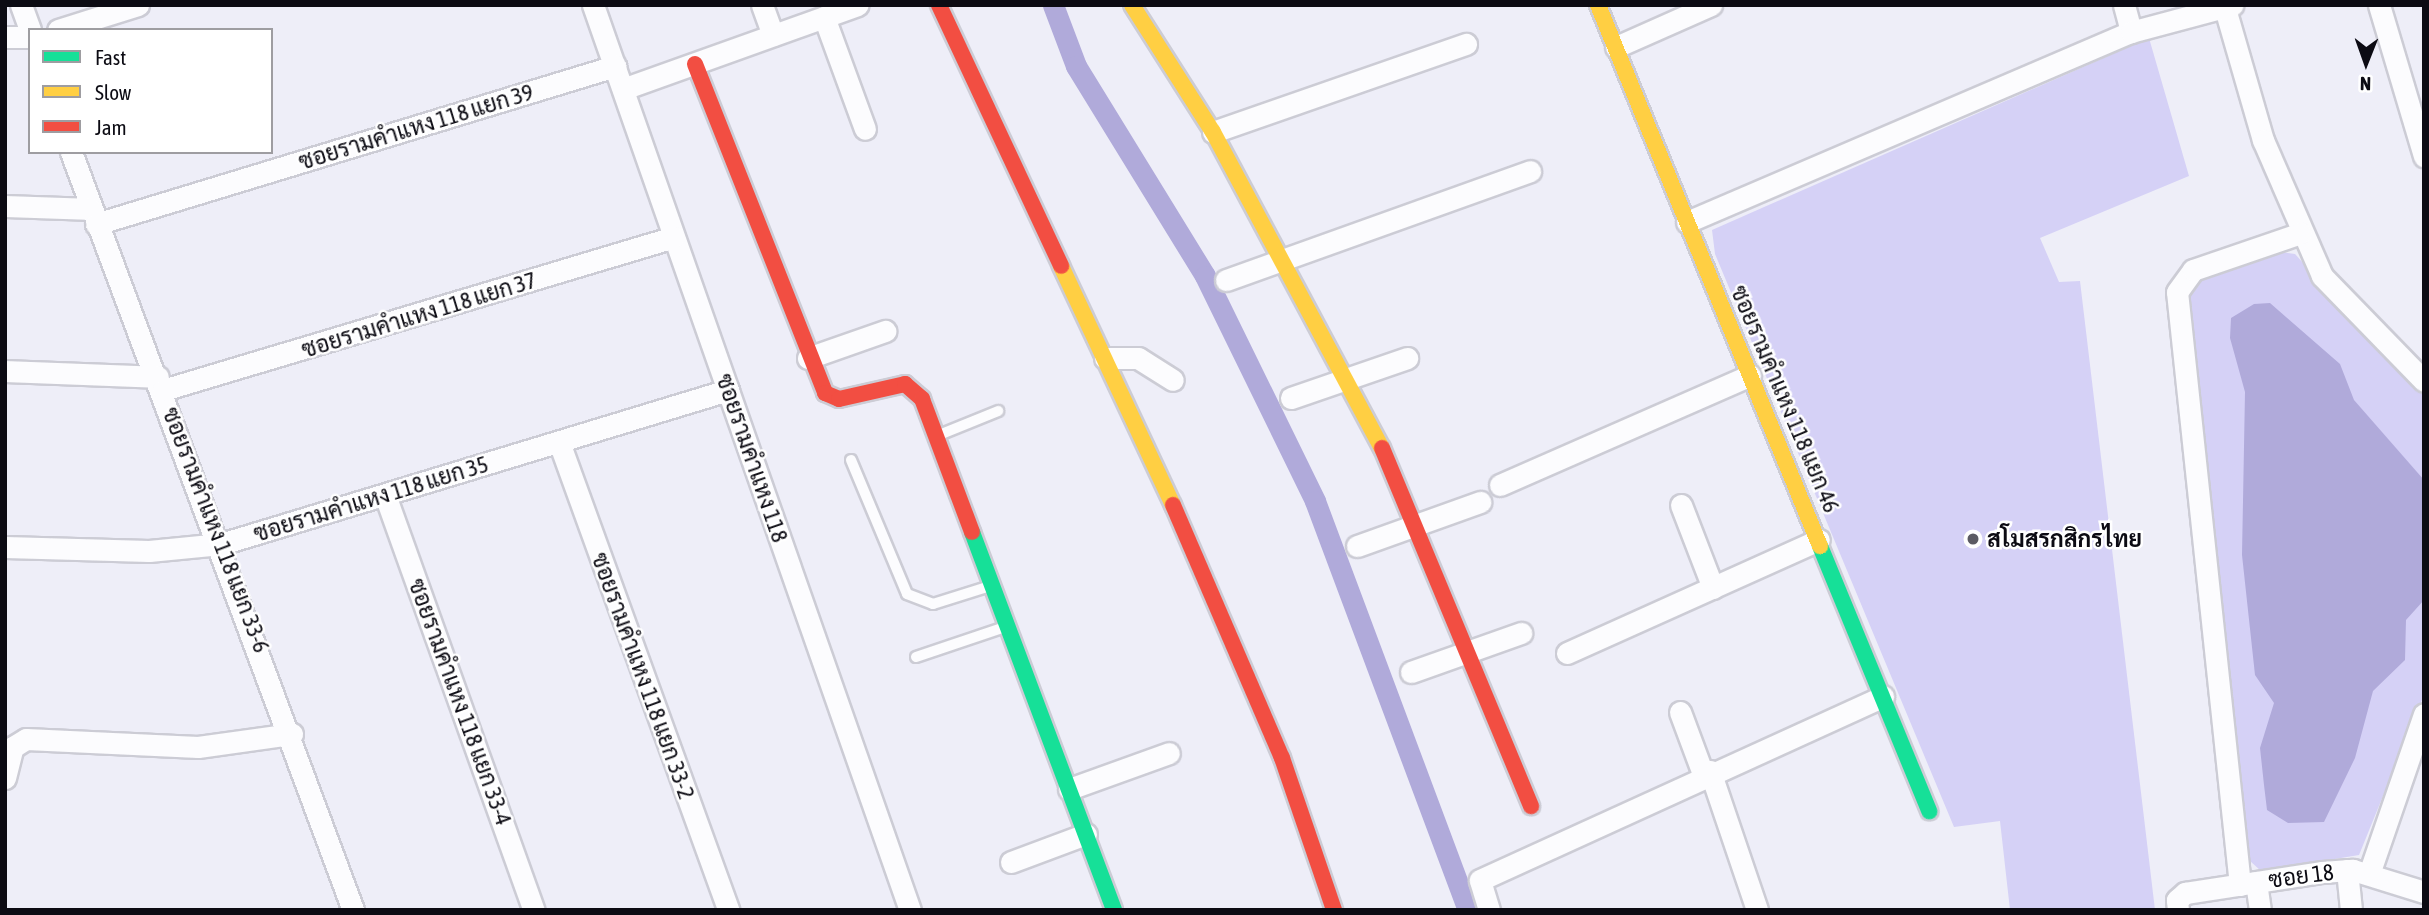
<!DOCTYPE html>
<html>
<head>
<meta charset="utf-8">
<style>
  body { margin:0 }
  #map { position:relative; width:2429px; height:915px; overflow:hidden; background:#eeeef8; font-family:"Asap Condensed",Sarabun,sans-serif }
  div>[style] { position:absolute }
  .green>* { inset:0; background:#d5d1f6 }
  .water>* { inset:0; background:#b0aada }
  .canal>* { height:21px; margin:-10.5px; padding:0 10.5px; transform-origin:10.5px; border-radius:10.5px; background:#b0aada }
  .roads { filter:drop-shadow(2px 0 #ccccd5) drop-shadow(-2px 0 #ccccd5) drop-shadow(0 2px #ccccd5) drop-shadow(0 -2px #ccccd5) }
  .lane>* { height:10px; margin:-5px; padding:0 5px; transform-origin:5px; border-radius:5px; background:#fcfcfe }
  .street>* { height:21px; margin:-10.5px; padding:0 10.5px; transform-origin:10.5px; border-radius:10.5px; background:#fcfcfe }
  .fast>* { height:16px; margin:-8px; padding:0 8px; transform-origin:8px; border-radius:8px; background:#16e098 }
  .slow>* { height:16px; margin:-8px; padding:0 8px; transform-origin:8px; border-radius:8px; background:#ffcf43 }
  .jam>* { height:16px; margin:-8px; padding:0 8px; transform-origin:8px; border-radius:8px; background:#f24e42 }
  .dots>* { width:19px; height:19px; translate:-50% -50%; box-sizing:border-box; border:4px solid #fff; border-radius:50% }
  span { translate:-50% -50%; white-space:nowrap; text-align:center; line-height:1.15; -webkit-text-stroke:5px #fff; paint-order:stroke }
  .street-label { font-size:23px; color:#0c0b13 }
  .poi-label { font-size:23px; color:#0c0b13; font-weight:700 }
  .left { translate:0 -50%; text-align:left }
  .frame { position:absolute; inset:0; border:7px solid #0c0b13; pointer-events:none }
  .legend { position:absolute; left:28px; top:28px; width:245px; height:126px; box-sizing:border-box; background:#fff; border:2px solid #9e9da1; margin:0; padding:9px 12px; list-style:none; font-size:21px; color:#0c0b13 }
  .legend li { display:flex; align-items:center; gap:14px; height:35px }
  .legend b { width:35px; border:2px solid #9e9da1 }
  .north { position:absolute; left:2331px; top:28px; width:70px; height:70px; -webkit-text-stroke:5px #fff; paint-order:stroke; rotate:181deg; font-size:19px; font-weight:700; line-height:28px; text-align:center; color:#0c0b13 }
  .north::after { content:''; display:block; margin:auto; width:24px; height:32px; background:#0c0b13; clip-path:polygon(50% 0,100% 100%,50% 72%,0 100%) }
</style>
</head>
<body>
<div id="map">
  <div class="green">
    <div style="clip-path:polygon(2149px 38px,2189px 176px,2040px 238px,2059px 282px,2080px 281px,2155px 910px,2010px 910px,2000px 821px,1954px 827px,1715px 254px,1712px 230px)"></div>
    <div style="clip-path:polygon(2281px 252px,2295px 254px,2424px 396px,2424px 695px,2359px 855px,2261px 871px,2249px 860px,2244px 839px,2184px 298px,2192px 282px,2244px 259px)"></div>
  </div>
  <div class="water">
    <div style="clip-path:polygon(2270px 303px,2340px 364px,2354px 400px,2424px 480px,2424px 600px,2406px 620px,2405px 660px,2373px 691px,2355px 758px,2324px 822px,2288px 823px,2267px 810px,2264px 785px,2260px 748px,2274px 703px,2255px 675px,2242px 555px,2245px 392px,2230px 338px,2231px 318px,2254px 304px)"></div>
  </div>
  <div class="canal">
    <div style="left:1053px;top:5px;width:65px;rotate:69.3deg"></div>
    <div style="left:1076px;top:66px;width:246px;rotate:58.4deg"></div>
    <div style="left:1205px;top:276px;width:250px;rotate:63.9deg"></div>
    <div style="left:1315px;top:501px;width:437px;rotate:69.5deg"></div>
  </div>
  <div class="roads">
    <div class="lane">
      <div style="left:939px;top:435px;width:64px;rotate:-22.1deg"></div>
      <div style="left:851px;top:460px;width:145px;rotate:67.3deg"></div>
      <div style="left:907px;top:594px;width:28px;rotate:21deg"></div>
      <div style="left:933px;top:604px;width:60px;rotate:-17.5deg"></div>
      <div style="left:916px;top:657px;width:94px;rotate:-18.6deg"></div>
    </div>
    <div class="street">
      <div style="left:21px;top:5px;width:27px;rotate:70deg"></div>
      <div style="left:593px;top:5px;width:959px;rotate:70.7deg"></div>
      <div style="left:762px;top:5px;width:32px;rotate:70deg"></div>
      <div style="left:2124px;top:5px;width:28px;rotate:75deg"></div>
      <div style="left:2224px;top:5px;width:141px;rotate:73.9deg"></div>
      <div style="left:2263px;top:140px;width:148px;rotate:66.5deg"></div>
      <div style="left:2322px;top:276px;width:146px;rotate:45.8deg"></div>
      <div style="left:2379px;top:5px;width:158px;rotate:73.4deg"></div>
      <div style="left:824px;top:17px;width:119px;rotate:69.9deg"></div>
      <div style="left:58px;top:30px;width:84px;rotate:-17.4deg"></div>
      <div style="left:5px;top:37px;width:25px"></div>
      <div style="left:1616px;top:47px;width:104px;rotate:-23.9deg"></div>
      <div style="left:623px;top:89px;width:249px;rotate:-19.7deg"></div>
      <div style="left:1213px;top:132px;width:268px;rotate:-19.2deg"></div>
      <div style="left:71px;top:152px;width:809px;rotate:69.59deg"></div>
      <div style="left:5px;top:206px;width:85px;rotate:2deg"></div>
      <div style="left:1687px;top:222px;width:483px;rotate:-23.2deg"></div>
      <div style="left:2131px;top:32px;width:105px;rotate:-15deg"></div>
      <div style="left:96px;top:224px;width:543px;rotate:-16.93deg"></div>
      <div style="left:1226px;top:280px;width:323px;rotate:-19.7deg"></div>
      <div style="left:808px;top:358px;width:82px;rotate:-19.3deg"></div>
      <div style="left:1105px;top:358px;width:33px"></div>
      <div style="left:1138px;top:358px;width:41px;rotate:32.2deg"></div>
      <div style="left:5px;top:371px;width:153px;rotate:2.2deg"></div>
      <div style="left:163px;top:390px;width:533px;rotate:-16.67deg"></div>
      <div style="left:1291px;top:398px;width:123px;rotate:-19deg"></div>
      <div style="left:559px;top:442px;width:498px;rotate:70.1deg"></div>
      <div style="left:1500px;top:485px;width:273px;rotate:-23.7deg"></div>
      <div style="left:385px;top:495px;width:441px;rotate:70.3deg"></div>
      <div style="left:1681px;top:505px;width:89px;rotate:68.9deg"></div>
      <div style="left:1357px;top:546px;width:131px;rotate:-19.7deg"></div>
      <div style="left:5px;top:547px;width:144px;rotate:1.6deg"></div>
      <div style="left:149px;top:551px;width:72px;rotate:-5.6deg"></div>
      <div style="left:221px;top:544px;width:530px;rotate:-16.9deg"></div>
      <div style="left:1567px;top:653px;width:276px;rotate:-24.2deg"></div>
      <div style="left:1411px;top:672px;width:117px;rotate:-19.5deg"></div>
      <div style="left:1680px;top:712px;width:66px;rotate:69.6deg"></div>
      <div style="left:1710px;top:771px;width:147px;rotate:71.3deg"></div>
      <div style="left:5px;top:778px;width:32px;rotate:-76deg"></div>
      <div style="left:13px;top:747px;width:15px;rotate:-32deg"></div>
      <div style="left:26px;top:739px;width:172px;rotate:2.7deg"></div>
      <div style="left:198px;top:747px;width:95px;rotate:-7.9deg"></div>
      <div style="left:1069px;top:789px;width:106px;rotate:-19.8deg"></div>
      <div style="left:1011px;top:862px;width:80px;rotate:-20.5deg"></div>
      <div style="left:2347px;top:870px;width:40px;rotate:84.3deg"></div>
      <div style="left:2369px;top:874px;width:169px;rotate:-71deg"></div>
      <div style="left:2256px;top:882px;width:28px;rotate:82deg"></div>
      <div style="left:2240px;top:885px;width:596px;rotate:-96.06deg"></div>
      <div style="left:2177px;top:292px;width:27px;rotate:-54deg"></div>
      <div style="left:2193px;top:270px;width:114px;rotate:-18.9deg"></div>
      <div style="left:1489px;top:910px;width:31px;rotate:-107deg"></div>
      <div style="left:1480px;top:880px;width:443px;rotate:-24.5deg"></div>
      <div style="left:2178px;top:910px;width:10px;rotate:-96deg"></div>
      <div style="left:2177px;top:900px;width:11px;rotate:-41deg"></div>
      <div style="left:2185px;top:893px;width:139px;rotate:-8.7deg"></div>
      <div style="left:2322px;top:872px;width:31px;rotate:-4deg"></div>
      <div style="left:2353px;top:870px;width:74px;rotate:17.2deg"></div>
    </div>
    <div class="fast">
      <div style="left:972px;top:532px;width:404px;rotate:69.4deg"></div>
      <div style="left:1820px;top:546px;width:287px;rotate:67.6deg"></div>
    </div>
    <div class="slow">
      <div style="left:1132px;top:5px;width:151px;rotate:57.5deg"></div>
      <div style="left:1213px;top:132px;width:358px;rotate:61.9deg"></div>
      <div style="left:1598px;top:5px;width:585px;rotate:67.69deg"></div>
      <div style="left:1061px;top:266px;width:264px;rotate:64.9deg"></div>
    </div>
    <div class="jam">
      <div style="left:939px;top:5px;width:288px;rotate:64.9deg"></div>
      <div style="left:695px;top:64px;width:354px;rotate:68.4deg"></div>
      <div style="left:825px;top:393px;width:15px;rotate:23deg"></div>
      <div style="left:839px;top:399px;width:68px;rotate:-12.8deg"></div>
      <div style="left:905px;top:384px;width:23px;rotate:41deg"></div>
      <div style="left:922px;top:399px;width:142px;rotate:69.4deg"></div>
      <div style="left:1382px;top:448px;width:388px;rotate:67.4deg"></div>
      <div style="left:1173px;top:505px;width:275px;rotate:66.7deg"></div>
      <div style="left:1282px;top:758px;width:161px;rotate:71.1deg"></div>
    </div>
  </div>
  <div class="dots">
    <div style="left:1973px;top:539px;background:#5b5a63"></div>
  </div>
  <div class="street-label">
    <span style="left:416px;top:127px;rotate:-17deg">ซอยรามคำแหง 118 แยก 39</span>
    <span style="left:419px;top:315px;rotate:-17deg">ซอยรามคำแหง 118 แยก 37</span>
    <span style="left:1785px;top:399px;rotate:67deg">ซอยรามคำแหง 118 แยก 46</span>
    <span style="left:752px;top:458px;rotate:71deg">ซอยรามคำแหง 118</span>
    <span style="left:371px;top:499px;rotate:-17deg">ซอยรามคำแหง 118 แยก 35</span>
    <span style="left:216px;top:530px;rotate:69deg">ซอยรามคำแหง 118 แยก 33-6</span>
    <span style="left:643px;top:676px;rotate:70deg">ซอยรามคำแหง 118 แยก 33-2</span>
    <span style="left:460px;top:702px;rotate:70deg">ซอยรามคำแหง 118 แยก 33-4</span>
    <span style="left:2301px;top:876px;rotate:-7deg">ซอย 18</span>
  </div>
  <div class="poi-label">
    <span class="left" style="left:1987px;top:539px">สโมสรกสิกรไทย</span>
  </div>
  <div class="frame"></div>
  <ul class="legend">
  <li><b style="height:9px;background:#16e098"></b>Fast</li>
  <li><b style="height:9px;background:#ffcf43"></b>Slow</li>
  <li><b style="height:9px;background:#f24e42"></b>Jam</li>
  </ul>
  <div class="north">N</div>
</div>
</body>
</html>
